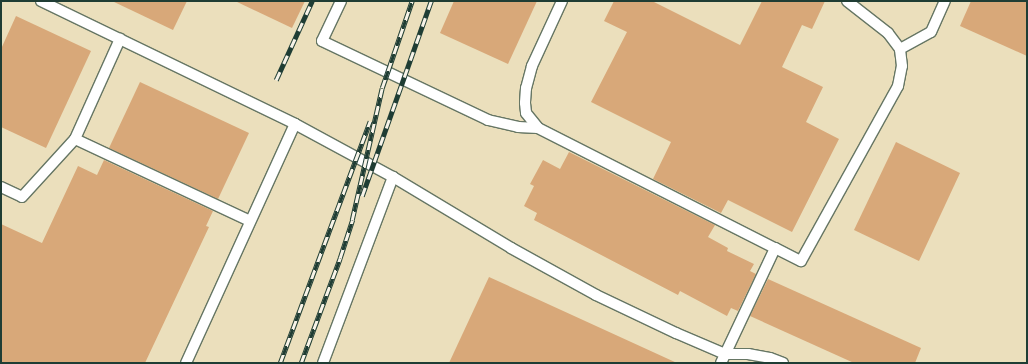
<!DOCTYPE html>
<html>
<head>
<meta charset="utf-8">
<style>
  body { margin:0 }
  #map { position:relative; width:1028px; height:364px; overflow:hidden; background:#ebdfbc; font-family:"Balsamiq Sans",sans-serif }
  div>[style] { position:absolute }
  .building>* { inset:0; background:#d8a879 }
  .roads { filter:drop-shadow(1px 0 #667664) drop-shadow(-1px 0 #667664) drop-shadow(0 1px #667664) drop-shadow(0 -1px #667664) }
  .service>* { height:10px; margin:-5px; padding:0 5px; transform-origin:5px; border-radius:5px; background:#fff }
  .rail>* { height:4.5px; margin-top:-2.25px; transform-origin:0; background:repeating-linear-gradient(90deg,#f7f3e8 0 9px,#1f3d34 0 18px); box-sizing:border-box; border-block:1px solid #1f3d34 }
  span { translate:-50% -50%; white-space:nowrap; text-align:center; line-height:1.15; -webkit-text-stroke:3px #f7f3e8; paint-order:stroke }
  .frame { position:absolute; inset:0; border:2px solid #1f3d34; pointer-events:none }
</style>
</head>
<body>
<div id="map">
  <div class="building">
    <div style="clip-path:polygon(112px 1px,187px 1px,173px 30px)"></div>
    <div style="clip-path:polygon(235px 1px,305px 1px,292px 28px)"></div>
    <div style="clip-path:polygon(454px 1px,537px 1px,508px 64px,440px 33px)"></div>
    <div style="clip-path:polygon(614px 1px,652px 1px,740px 45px,762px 1px,825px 1px,812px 29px,802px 25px,782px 67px,823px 87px,806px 122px,839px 139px,792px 232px,728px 200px,721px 213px,653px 179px,671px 142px,591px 102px,627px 32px,604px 21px)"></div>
    <div style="clip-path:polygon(971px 1px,1027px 1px,1027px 56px,960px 26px)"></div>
    <div style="clip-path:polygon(16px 16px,91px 51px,46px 148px,1px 127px,1px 49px)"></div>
    <div style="clip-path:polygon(140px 82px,249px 133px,218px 199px,109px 148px)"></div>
    <div style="clip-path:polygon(896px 142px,960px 173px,919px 261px,854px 230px)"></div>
    <div style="clip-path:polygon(569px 152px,715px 225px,708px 237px,728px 248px,727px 251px,754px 264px,750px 271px,756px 274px,738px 311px,731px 308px,727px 316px,680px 291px,678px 295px,534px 220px,537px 213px,524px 206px,534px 186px,530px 184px,543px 160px,560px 169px)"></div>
    <div style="clip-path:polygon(104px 160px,213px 211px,206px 226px,209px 227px,145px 363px,1px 363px,1px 224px,42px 243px,78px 166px,97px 175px)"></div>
    <div style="clip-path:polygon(489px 277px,677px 363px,449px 363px)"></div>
    <div style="clip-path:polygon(768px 279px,921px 348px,915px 363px,854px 363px,750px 316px)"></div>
  </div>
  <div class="roads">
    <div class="service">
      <div style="left:41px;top:1px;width:282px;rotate:25.8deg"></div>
      <div style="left:295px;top:124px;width:111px;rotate:28.4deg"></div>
      <div style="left:393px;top:177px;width:138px;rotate:31deg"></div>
      <div style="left:511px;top:248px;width:97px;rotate:28.9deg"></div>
      <div style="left:596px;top:295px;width:89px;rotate:25.4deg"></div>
      <div style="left:676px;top:333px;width:53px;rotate:23.2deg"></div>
      <div style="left:725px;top:354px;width:23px"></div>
      <div style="left:748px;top:354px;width:22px;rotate:10deg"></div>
      <div style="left:770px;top:358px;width:14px;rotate:21deg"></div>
      <div style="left:341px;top:1px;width:44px;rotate:115.4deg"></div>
      <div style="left:322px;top:41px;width:184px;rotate:25.4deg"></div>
      <div style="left:488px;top:120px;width:31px;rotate:13deg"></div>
      <div style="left:518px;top:127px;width:20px;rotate:3deg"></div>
      <div style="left:562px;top:1px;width:72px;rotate:114.8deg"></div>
      <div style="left:532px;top:66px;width:23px;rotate:105deg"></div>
      <div style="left:526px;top:88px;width:15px;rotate:94deg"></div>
      <div style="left:525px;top:103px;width:10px;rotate:84deg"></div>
      <div style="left:526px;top:113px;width:19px;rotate:51deg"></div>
      <div style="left:538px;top:128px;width:266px;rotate:26.9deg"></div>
      <div style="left:900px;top:49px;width:35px;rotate:-29deg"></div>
      <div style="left:931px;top:32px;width:34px;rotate:-66deg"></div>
      <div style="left:75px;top:139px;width:193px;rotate:25.1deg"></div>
      <div style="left:1px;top:187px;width:23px;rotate:25deg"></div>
      <div style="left:22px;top:197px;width:79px;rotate:-47.6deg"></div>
      <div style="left:75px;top:139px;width:110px;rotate:-65.8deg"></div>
      <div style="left:186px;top:363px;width:263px;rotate:-65.5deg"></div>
      <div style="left:323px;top:363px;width:199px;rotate:-69.4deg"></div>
      <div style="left:721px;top:363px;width:127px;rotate:-64.8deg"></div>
      <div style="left:775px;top:248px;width:29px;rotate:27deg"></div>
      <div style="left:801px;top:261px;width:200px;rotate:-61deg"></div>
      <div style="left:898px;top:86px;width:20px;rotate:-79deg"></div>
      <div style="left:902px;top:66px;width:17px;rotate:-97deg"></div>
      <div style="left:900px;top:49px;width:20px;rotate:-127deg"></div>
      <div style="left:888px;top:33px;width:52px;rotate:-142deg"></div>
    </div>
  </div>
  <div class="rail">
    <div style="left:276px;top:80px;width:87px;rotate:-65.5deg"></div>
    <div style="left:362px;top:196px;width:207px;rotate:-70.5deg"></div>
    <div style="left:280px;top:363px;width:258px;rotate:-69.6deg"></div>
    <div style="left:301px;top:363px;width:112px;rotate:-69.6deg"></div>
    <div style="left:340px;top:258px;width:40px;rotate:-72deg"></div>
    <div style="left:352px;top:220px;width:135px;rotate:-77.2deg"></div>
    <div style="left:382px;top:88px;width:92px;rotate:-71deg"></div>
  </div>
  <div class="frame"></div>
</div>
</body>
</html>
